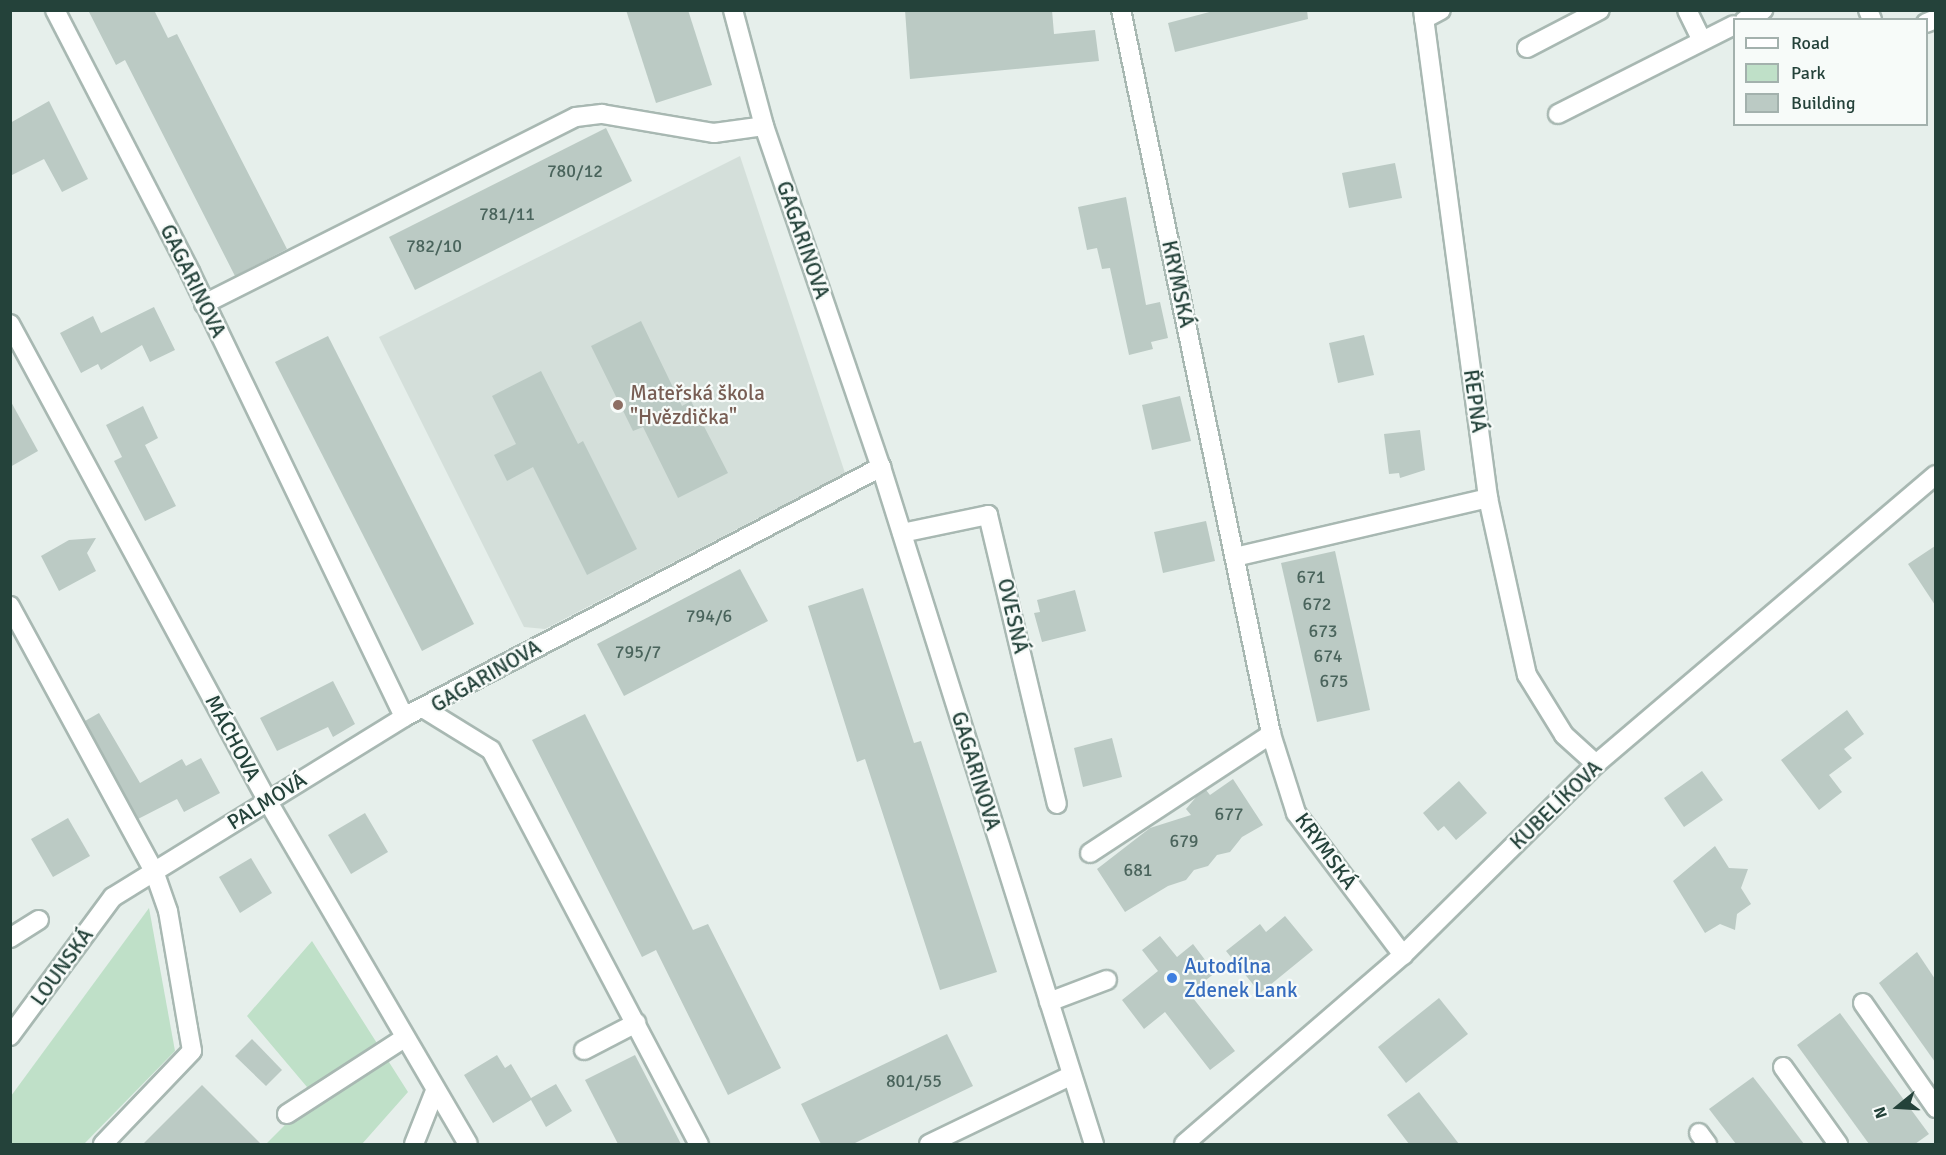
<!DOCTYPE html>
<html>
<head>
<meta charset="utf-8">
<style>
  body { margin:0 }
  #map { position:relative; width:1946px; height:1155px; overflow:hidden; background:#e6efeb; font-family:Signika,sans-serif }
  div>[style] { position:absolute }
  .built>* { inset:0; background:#d4dfda }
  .green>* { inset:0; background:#bfe0c8 }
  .building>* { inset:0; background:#bbcac4 }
  .roads { filter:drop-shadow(2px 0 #a8b8b2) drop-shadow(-2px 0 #a8b8b2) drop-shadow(0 2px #a8b8b2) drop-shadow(0 -2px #a8b8b2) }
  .lane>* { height:18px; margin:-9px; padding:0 9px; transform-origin:9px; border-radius:9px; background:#fff }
  .street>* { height:18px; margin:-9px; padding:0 9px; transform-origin:9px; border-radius:9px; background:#fff }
  .secondary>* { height:18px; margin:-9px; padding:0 9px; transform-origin:9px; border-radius:9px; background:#fff }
  .dots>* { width:16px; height:16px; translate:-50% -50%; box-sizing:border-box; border:3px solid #f7fbf9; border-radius:50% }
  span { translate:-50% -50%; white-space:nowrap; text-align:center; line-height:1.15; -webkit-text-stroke:4.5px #f7fbf9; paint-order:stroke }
  .number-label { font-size:18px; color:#4a645c }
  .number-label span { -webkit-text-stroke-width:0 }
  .street-label { font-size:21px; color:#24423a }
  .education-label { font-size:21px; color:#785e54 }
  .left { translate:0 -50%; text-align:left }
  .shop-label { font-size:21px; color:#366cbe }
  .frame { position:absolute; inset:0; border:12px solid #24423a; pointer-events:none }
  .legend { position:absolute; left:1733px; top:18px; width:195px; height:108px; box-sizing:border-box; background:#f7fbf9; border:2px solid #a3b1ad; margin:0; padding:8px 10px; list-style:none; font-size:18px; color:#24423a }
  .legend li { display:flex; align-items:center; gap:12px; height:30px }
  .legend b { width:30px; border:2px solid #a3b1ad }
  .north { position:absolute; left:1868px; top:1077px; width:60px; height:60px; -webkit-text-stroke:4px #f7fbf9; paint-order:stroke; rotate:252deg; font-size:16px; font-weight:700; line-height:24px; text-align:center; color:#24423a }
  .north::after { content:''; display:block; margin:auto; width:21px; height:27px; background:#24423a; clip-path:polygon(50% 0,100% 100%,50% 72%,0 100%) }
</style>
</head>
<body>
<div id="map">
  <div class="built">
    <div style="clip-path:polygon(740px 156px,845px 473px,545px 629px,524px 627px,379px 337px)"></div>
  </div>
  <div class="green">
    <div style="clip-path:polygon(149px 908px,175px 1051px,84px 1144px,11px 1144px,11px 1096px)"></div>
    <div style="clip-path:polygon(312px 941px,408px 1092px,362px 1144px,266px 1144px,284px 1126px,307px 1087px,247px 1016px)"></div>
  </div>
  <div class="building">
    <div style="clip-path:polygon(88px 10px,154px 10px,168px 38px,177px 34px,287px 249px,235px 276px,125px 60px,116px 65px)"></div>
    <div style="clip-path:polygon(626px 10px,688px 10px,712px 85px,656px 103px)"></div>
    <div style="clip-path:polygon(905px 10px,1052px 10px,1054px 34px,1095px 30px,1099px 61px,910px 79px)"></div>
    <div style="clip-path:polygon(1217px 10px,1307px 10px,1308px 19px,1175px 52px,1168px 23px)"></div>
    <div style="clip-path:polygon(49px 101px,88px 179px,62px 192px,44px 159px,10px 176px,10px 123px)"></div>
    <div style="clip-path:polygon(606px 128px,632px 181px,415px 290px,389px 237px)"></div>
    <div style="clip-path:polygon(1395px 163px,1402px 198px,1349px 208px,1342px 173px)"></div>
    <div style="clip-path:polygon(1126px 197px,1146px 305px,1160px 302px,1168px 338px,1151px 342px,1153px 349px,1129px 355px,1110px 268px,1102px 269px,1097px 248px,1087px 250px,1078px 207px)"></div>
    <div style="clip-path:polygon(154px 307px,175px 350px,150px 362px,142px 345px,101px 370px,98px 364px,81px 373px,60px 333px,93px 316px,101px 333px)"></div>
    <div style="clip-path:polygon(641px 321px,682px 406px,691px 401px,728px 473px,678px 498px,643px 427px,633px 431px,591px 346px)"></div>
    <div style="clip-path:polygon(1364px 335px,1374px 375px,1338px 383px,1329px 343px)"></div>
    <div style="clip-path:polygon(328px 336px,474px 624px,422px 651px,275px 362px)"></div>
    <div style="clip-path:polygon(541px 371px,578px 444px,583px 441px,637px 549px,587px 575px,533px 467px,507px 481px,494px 455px,516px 444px,492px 396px)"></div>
    <div style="clip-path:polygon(1180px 396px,1191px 441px,1152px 450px,1142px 405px)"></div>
    <div style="clip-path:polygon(10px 400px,38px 451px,10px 467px)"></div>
    <div style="clip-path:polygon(143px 406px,158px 438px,145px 445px,176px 506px,145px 521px,114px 461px,122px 457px,106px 425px)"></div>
    <div style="clip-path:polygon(1420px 430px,1425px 470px,1400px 478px,1399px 473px,1389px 474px,1384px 434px)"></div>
    <div style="clip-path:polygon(1206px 521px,1215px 561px,1163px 573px,1154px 532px)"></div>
    <div style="clip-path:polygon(96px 538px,87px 553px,96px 571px,59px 591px,41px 556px,69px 540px)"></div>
    <div style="clip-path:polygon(1935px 546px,1935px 605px,1908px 564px)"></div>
    <div style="clip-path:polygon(1335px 551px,1370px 710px,1317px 722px,1281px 563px)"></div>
    <div style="clip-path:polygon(740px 569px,768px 621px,624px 696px,597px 644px)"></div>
    <div style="clip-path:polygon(863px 588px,914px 743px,921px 741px,997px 972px,940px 990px,865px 759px,857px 762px,808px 606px)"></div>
    <div style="clip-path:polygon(1075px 590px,1086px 631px,1042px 642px,1034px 613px,1040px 612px,1037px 600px)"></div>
    <div style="clip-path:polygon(333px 681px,355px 724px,333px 737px,328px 727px,277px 751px,260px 718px)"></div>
    <div style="clip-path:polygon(1847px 710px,1864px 734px,1844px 749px,1852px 758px,1829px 775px,1842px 792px,1819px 810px,1781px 760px)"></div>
    <div style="clip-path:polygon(99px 713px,140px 783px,182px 759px,186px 766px,201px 758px,220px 793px,184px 812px,177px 799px,138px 819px,85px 721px)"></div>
    <div style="clip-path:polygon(585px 714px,693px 930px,708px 924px,781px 1068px,728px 1095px,656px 950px,642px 957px,532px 740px)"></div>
    <div style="clip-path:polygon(1112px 738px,1122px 777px,1083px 787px,1074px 748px)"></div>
    <div style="clip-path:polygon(1702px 771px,1723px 800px,1684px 827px,1664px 798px)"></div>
    <div style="clip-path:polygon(1233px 779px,1263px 825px,1242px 837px,1230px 852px,1217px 855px,1208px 866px,1194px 870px,1186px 880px,1168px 886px,1125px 912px,1097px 869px,1150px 828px,1191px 815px,1186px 809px,1197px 796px,1206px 790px,1210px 795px)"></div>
    <div style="clip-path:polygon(1459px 781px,1487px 813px,1456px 840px,1444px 826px,1438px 831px,1423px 813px)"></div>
    <div style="clip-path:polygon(365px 813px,388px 852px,351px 874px,328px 835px)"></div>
    <div style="clip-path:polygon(68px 818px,90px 856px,53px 877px,31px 839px)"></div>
    <div style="clip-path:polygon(1715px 846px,1729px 868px,1748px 869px,1741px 888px,1751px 904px,1737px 914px,1735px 930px,1720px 924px,1705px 933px,1673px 881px)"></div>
    <div style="clip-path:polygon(251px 858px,272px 893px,240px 913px,219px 877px)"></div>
    <div style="clip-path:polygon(1285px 916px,1313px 950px,1260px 993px,1226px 951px,1260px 924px,1266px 932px)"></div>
    <div style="clip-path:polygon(1160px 936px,1177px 957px,1193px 944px,1215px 973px,1189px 993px,1235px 1051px,1210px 1070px,1165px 1012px,1144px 1029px,1122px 1000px,1158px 971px,1142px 950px)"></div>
    <div style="clip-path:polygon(1917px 952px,1935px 979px,1935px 1062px,1879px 983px)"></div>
    <div style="clip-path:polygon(1439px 998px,1468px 1034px,1406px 1083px,1378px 1047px)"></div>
    <div style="clip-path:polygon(1840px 1013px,1929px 1134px,1915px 1144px,1869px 1144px,1797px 1045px)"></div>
    <div style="clip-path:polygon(947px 1034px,973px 1086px,853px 1144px,821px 1144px,801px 1104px)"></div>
    <div style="clip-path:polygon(252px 1039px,282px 1070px,266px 1086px,235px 1056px)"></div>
    <div style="clip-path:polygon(497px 1055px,505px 1068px,511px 1064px,531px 1098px,556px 1084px,572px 1111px,546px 1127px,531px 1100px,493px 1123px,464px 1075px)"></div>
    <div style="clip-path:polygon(635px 1055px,681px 1144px,618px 1144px,585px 1080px)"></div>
    <div style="clip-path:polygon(1753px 1077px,1771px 1100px,1804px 1144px,1736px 1144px,1709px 1109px)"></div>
    <div style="clip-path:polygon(202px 1085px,261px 1144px,143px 1144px)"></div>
    <div style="clip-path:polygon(1419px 1092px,1459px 1144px,1409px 1144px,1387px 1115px)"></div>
  </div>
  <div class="roads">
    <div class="lane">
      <div style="left:1687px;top:10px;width:34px;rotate:64deg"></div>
      <div style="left:1868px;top:10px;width:11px;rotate:68deg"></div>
      <div style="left:1424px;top:19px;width:19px;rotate:-28deg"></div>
      <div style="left:1745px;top:20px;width:21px;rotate:-29deg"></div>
      <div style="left:1926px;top:23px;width:11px;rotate:-22deg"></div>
      <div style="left:1527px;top:48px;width:82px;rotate:-27.5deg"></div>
      <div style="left:1558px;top:114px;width:197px;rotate:-26.8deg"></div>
      <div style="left:204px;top:304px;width:416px;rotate:-26.7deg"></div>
      <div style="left:576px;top:117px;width:26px;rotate:-7deg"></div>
      <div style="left:602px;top:114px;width:114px;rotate:9.6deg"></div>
      <div style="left:714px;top:133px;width:50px;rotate:-8deg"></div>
      <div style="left:10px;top:606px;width:302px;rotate:61.5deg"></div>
      <div style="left:154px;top:871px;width:42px;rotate:70.7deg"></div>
      <div style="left:168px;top:911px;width:119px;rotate:80.3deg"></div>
      <div style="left:188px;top:1028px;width:23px;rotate:80deg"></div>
      <div style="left:192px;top:1051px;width:129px;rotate:133.7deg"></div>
      <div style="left:1049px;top:1002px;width:62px;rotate:-20.8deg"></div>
      <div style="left:1863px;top:1003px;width:128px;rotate:55.2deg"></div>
      <div style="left:584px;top:1050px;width:59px;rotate:-27.4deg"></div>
      <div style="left:1783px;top:1067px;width:95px;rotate:54.5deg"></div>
      <div style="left:287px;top:1114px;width:138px;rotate:-32.9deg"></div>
      <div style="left:1699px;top:1133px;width:14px;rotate:54deg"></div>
      <div style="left:414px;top:1144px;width:57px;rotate:-68.4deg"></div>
    </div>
    <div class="street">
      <div style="left:55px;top:10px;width:295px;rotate:62.7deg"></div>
      <div style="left:190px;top:272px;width:494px;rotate:64.3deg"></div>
      <div style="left:733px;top:10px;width:120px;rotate:75deg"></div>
      <div style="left:764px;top:126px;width:361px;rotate:71.1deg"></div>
      <div style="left:881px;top:467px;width:710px;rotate:72.54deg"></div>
      <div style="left:1121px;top:10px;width:739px;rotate:78.29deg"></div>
      <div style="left:1271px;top:734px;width:83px;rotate:72.4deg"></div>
      <div style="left:1296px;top:813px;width:178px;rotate:53deg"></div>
      <div style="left:1423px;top:10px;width:492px;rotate:82.4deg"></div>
      <div style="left:1488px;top:498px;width:181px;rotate:77.6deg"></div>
      <div style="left:1527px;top:675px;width:70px;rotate:58.3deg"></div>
      <div style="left:1564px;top:735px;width:43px;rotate:42.2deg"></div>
      <div style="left:10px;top:324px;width:541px;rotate:61.63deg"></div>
      <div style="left:267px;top:800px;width:398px;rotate:59.7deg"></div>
      <div style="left:902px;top:533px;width:88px;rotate:-11.8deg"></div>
      <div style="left:988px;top:515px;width:297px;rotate:76.6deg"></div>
      <div style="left:1235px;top:557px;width:260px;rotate:-13.1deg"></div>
      <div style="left:423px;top:708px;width:80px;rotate:31.7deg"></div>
      <div style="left:491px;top:750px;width:446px;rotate:62.2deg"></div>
      <div style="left:1090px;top:853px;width:217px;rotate:-33.3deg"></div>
      <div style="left:10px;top:938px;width:34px;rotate:-32deg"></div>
      <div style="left:10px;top:1036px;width:173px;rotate:-53.5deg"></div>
      <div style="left:113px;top:897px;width:342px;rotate:-31.7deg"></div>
      <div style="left:404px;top:717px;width:539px;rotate:-27.66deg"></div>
      <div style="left:929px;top:1144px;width:157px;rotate:-25.7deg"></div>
    </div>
    <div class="secondary">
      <div style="left:1184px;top:1144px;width:289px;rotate:-40.8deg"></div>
      <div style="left:1403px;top:955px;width:272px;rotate:-44.7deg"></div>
      <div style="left:1596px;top:764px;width:446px;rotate:-40.4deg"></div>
    </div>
  </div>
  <div class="dots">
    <div style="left:618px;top:405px;background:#8d6e63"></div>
    <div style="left:1172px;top:978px;background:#3f7fe0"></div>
  </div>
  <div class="number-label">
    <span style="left:575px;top:171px">780/12</span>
    <span style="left:507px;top:214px">781/11</span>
    <span style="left:434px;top:246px">782/10</span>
    <span style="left:1311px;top:577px">671</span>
    <span style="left:1317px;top:604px">672</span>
    <span style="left:709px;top:616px">794/6</span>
    <span style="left:1323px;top:631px">673</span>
    <span style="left:638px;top:652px">795/7</span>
    <span style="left:1328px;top:656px">674</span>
    <span style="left:1334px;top:681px">675</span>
    <span style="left:1229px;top:814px">677</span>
    <span style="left:1184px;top:841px">679</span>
    <span style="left:1138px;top:870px">681</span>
    <span style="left:914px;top:1081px">801/55</span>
  </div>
  <div class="street-label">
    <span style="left:803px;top:240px;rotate:71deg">GAGARINOVA</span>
    <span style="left:193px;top:281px;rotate:64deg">GAGARINOVA</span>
    <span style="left:1178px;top:284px;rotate:78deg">KRYMSKÁ</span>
    <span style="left:1475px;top:401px;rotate:82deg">ŘEPNÁ</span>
    <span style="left:1013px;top:616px;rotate:77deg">OVESNÁ</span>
    <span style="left:486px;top:676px;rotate:-30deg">GAGARINOVA</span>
    <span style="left:233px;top:738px;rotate:62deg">MÁCHOVA</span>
    <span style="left:976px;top:771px;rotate:73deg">GAGARINOVA</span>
    <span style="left:267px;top:801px;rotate:-32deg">PALMOVÁ</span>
    <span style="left:1556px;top:805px;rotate:-44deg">KUBELÍKOVA</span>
    <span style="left:1326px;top:851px;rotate:54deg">KRYMSKÁ</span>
    <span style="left:62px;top:967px;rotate:-54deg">LOUNSKÁ</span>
  </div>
  <div class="education-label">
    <span class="left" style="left:630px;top:405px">Mateřská škola<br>"Hvězdička"</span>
  </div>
  <div class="shop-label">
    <span class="left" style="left:1184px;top:978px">Autodílna<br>Zdenek Lank</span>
  </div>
  <div class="frame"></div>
  <ul class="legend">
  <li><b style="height:8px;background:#fff"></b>Road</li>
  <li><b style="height:16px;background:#bfe0c8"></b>Park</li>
  <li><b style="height:16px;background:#bbcac4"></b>Building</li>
  </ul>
  <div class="north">N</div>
</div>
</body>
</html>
